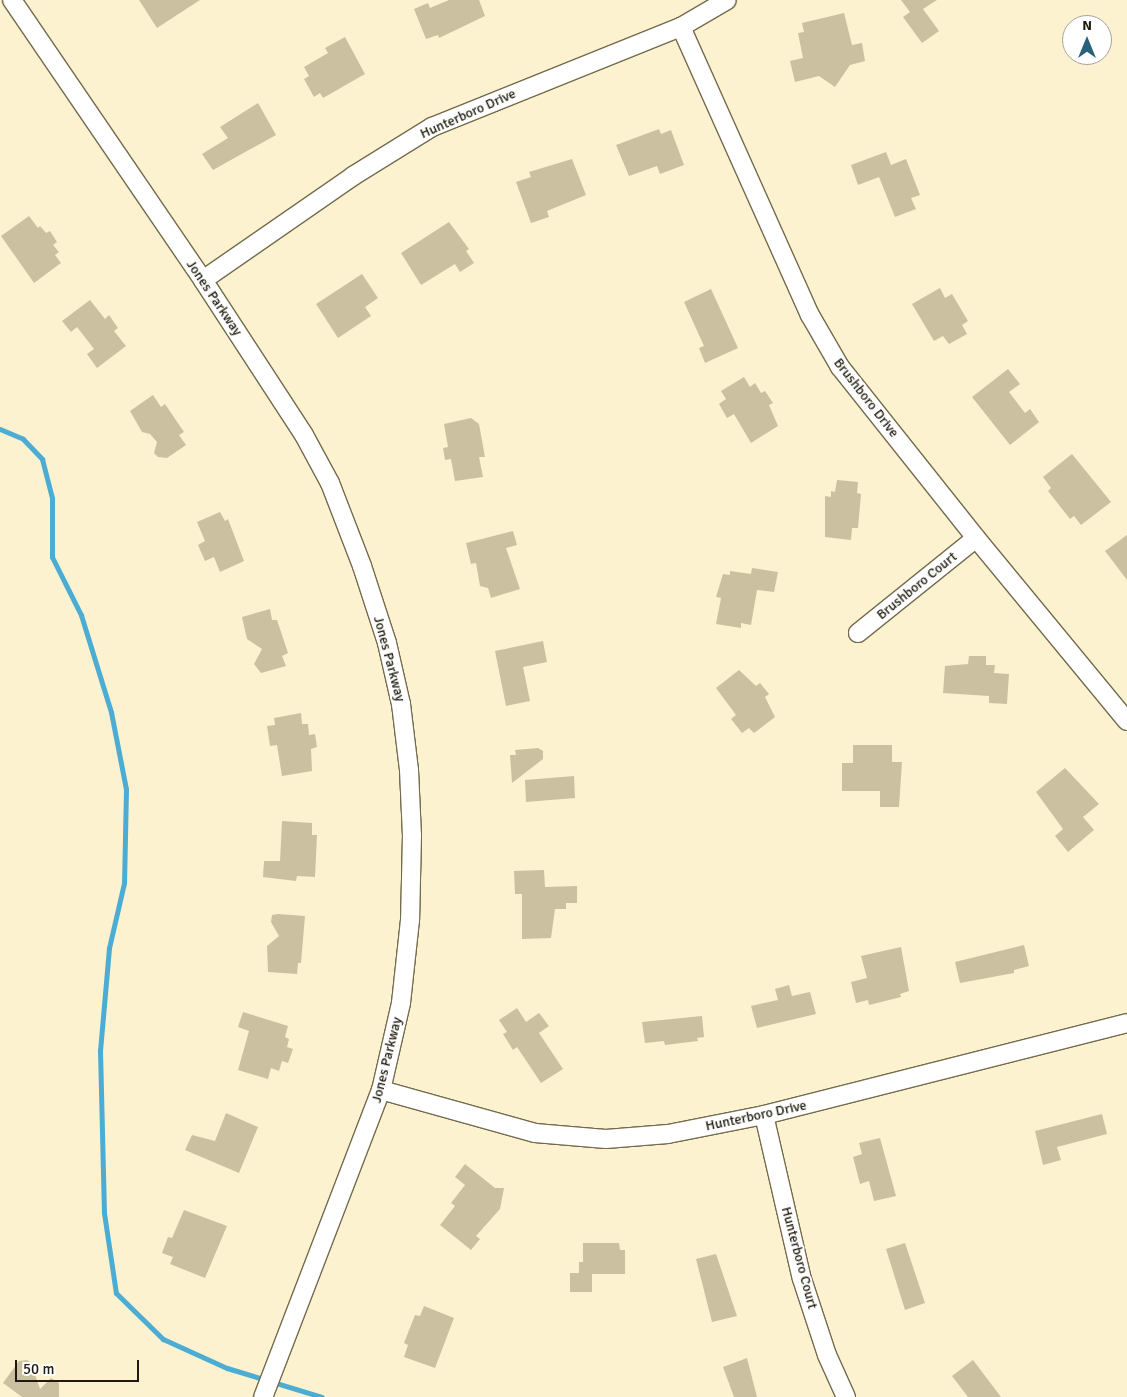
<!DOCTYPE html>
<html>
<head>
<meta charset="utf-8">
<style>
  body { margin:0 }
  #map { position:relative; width:1127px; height:1397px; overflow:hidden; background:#fcf2d0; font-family:Signika,sans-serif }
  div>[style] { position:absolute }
  .stream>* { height:5px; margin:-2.5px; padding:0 2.5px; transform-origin:2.5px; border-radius:2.5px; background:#4bacd4 }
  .building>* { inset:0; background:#cbc1a0 }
  .roads { filter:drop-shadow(1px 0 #746b4d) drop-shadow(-1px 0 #746b4d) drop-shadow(0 1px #746b4d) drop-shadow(0 -1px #746b4d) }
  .minor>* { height:18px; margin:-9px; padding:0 9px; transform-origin:9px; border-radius:9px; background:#fff }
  span { translate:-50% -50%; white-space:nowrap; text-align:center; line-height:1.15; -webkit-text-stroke:4px #fff; paint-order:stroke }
  .street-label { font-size:14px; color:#1e1b0e }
  .north { position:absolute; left:1062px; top:15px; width:50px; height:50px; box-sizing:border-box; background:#fff; border:1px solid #a5a49f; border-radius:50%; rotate:0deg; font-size:14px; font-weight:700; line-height:20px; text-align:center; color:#1e1b0e }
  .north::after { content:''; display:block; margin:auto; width:18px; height:22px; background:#27627a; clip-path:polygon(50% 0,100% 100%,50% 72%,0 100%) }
  .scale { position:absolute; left:15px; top:1360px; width:124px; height:22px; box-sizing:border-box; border:2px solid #1e1b0e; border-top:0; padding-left:6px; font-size:15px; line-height:18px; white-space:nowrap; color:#1e1b0e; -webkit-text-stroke:4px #fff; paint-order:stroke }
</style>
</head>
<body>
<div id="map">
  <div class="stream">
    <div style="left:0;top:429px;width:25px;rotate:23deg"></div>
    <div style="left:23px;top:439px;width:28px;rotate:46deg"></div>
    <div style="left:42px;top:459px;width:40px;rotate:75.6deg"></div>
    <div style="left:52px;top:498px;width:59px;rotate:90deg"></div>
    <div style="left:52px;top:557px;width:65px;rotate:63.4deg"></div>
    <div style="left:81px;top:615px;width:102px;rotate:72.8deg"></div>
    <div style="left:111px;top:712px;width:78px;rotate:79deg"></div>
    <div style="left:126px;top:789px;width:94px;rotate:91.2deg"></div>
    <div style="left:124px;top:883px;width:67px;rotate:103deg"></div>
    <div style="left:109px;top:948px;width:102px;rotate:95deg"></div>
    <div style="left:100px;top:1050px;width:163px;rotate:88.6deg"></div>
    <div style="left:104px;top:1213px;width:81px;rotate:81.5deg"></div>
    <div style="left:116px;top:1293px;width:66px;rotate:44.4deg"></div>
    <div style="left:163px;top:1339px;width:70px;rotate:24.4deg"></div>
    <div style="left:227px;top:1368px;width:99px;rotate:17deg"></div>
  </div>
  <div class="building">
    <div style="clip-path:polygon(139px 0,200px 0,157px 28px)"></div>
    <div style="clip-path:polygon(449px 0,479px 0,485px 16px,439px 38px,438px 35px,426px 39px,414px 9px,428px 3px,430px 8px)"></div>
    <div style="clip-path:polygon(901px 0,937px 0,923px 9px,939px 31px,922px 43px,903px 17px,910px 12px)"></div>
    <div style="clip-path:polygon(844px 13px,852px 45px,862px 43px,865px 61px,850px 65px,835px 87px,819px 76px,795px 82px,790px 61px,803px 58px,798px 33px,804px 32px,802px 23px)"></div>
    <div style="clip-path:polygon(345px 37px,365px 74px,323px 98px,320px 93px,314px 97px,304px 79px,309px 76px,304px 67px,328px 53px,325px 48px)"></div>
    <div style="clip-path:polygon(258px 103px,276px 135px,213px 170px,202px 154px,228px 138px,220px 127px)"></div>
    <div style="clip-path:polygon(659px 129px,661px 134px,671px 130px,684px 165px,660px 174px,657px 166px,629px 176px,616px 145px)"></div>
    <div style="clip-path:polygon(886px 152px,891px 165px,906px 159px,920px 195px,911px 198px,916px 209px,895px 217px,879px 177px,858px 185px,851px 165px)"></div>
    <div style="clip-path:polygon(572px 159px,586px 195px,547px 211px,549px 217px,531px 223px,516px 182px,531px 177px,529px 172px)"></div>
    <div style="clip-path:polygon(29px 216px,38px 228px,40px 226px,46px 233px,50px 231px,57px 242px,53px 245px,59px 252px,55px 255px,61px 263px,34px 283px,1px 236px)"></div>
    <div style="clip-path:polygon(449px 222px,469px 249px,466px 251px,474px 263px,460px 272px,455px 264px,421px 285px,401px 253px)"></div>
    <div style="clip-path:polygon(362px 274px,378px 298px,365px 307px,371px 316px,338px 338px,316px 304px)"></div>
    <div style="clip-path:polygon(940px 288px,945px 298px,952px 294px,968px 321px,962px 325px,967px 334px,949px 344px,943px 336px,934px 341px,912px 304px)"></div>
    <div style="clip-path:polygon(711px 289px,738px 348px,705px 363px,699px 348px,704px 346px,684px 302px)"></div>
    <div style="clip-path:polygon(90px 300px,105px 319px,109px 315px,118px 328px,114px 331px,126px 346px,97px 368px,87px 354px,94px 349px,77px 327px,71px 332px,62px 321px)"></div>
    <div style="clip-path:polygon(1008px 369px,1020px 384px,1009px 392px,1025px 413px,1030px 409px,1039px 422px,1010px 445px,972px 397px)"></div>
    <div style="clip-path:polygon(744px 377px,750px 387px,755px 383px,761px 393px,765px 391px,773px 403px,769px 405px,778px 426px,751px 443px,734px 414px,727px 418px,719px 404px,726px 399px,721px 391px)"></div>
    <div style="clip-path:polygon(153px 395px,161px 407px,165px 404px,184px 432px,179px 435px,186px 445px,167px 458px,158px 457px,154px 453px,157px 442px,150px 434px,142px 432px,130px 411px)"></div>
    <div style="clip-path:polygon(471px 418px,479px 424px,485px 457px,479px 457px,483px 477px,455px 481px,451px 459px,445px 460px,443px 448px,448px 447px,444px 424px)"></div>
    <div style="clip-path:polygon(1072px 454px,1111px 502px,1081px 525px,1074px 516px,1070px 519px,1048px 491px,1051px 488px,1043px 477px)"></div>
    <div style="clip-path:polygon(837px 480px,858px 482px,857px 493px,861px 494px,858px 528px,852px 528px,851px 540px,825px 537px,825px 496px,831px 497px,831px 491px,835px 492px)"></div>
    <div style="clip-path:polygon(220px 512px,225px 521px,228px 519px,244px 561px,220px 572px,214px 557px,205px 561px,198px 545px,205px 541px,197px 522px)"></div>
    <div style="clip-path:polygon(513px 531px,517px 545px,506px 548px,520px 589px,491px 598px,488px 588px,480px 586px,476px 563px,471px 564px,466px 543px)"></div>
    <div style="clip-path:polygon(1127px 535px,1127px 580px,1105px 551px)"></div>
    <div style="clip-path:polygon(752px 568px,778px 572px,774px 592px,757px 590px,751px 625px,741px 623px,741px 628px,716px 624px,721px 598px,716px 597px,723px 574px,730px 575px,730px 571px,751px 574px)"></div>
    <div style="clip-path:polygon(270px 609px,272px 620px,277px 620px,288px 653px,282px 656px,286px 666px,261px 673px,254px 664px,262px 649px,247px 639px,242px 617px)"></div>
    <div style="clip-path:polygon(543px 641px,547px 662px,523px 667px,530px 701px,506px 706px,495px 651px)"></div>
    <div style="clip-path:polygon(969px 656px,986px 656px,986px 665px,995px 665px,994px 673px,1009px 674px,1007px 704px,989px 703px,989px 696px,943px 693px,945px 666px,968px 664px)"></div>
    <div style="clip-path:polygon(739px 670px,756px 686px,760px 683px,769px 694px,765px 697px,775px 717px,754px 733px,749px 728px,742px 733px,731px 719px,736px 715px,716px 688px)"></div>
    <div style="clip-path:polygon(301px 713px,302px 724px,308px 724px,309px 735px,315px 734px,317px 747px,311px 749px,312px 771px,282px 776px,277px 745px,270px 746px,267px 726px,275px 725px,274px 718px)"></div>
    <div style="clip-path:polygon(853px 745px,892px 745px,892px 762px,902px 762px,899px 807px,880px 807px,880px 791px,842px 791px,842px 763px,853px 763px)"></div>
    <div style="clip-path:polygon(538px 748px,543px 751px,543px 759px,512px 783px,510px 755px,516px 755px,515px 750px)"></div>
    <div style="clip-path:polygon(1065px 768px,1099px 804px,1083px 817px,1094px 830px,1068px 852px,1055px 836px,1063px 829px,1036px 792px)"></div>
    <div style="clip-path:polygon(574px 776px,575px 798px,526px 802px,525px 780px)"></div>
    <div style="clip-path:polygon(282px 821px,312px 823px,312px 835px,317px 835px,315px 877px,297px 876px,296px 881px,263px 877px,264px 861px,280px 861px)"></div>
    <div style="clip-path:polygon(544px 870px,545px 887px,577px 886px,577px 903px,566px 903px,566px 909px,555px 909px,551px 938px,522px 939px,522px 894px,515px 894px,514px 871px)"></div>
    <div style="clip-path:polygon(278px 914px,305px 916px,301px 963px,298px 963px,297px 974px,268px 972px,267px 946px,279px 936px,271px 922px,272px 915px)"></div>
    <div style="clip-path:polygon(1024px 945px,1029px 966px,1014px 970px,1014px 973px,960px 983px,955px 962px)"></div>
    <div style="clip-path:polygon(901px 947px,909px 991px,900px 994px,901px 997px,869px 1005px,868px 1000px,856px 1003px,851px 982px,867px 978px,861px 956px)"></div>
    <div style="clip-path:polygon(789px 985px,792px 996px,810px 992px,816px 1014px,757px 1028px,751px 1006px,778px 1000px,775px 989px)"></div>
    <div style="clip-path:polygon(517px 1008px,526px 1022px,539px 1013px,549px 1026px,539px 1033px,563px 1069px,541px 1083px,517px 1047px,513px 1050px,503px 1034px,507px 1032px,499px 1020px)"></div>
    <div style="clip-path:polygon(243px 1012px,288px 1026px,285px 1037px,289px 1039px,287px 1047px,293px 1049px,288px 1063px,282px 1061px,279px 1071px,271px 1068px,268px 1079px,238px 1070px,249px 1031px,238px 1027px)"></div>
    <div style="clip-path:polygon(702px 1016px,704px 1037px,697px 1038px,698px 1041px,665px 1045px,664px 1041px,645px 1043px,642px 1022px)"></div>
    <div style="clip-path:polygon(226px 1113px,258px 1127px,239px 1173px,185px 1150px,192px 1135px,215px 1141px)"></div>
    <div style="clip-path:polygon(1102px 1114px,1107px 1134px,1057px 1147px,1061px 1160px,1043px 1165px,1035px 1131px)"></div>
    <div style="clip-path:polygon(880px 1138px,896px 1196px,874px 1201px,869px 1181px,860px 1184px,853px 1157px,862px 1154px,859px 1143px)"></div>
    <div style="clip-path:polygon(465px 1164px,495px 1188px,504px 1188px,500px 1209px,476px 1236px,480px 1239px,471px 1250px,440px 1225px,455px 1206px,451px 1203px,465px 1185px,455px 1177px)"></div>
    <div style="clip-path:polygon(184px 1210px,227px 1226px,205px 1278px,170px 1264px,173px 1257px,162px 1253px,168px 1237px,172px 1238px)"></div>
    <div style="clip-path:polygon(583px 1243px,619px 1243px,620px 1250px,625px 1250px,625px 1274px,592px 1274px,592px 1292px,570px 1292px,570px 1273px,579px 1273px,579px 1262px,583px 1262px)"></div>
    <div style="clip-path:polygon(905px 1243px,925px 1303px,905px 1310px,886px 1249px)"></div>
    <div style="clip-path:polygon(716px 1254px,737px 1316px,712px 1322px,696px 1259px)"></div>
    <div style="clip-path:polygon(424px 1306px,454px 1318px,435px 1368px,404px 1357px,408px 1345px,404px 1343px,415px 1315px,420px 1316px)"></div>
    <div style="clip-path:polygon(747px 1358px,757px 1397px,734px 1397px,723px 1367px)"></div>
    <div style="clip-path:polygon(27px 1360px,31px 1363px,40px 1389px,51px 1378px,59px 1383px,59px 1397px,22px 1397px,3px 1383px,19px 1361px)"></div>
    <div style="clip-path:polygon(973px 1360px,1001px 1397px,968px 1397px,952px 1376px)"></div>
  </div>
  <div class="roads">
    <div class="minor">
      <div style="left:12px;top:0;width:339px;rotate:55.7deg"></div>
      <div style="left:203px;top:280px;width:185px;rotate:56.9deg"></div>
      <div style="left:304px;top:435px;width:55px;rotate:61.6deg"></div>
      <div style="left:330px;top:483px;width:89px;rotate:68.9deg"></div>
      <div style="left:362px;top:566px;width:81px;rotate:72deg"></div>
      <div style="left:387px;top:643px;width:63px;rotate:77.1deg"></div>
      <div style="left:401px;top:704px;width:66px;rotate:83.1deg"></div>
      <div style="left:409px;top:770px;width:65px;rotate:87.4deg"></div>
      <div style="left:412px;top:835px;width:85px;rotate:91.3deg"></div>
      <div style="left:410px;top:920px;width:83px;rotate:96.2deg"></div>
      <div style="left:401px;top:1003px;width:89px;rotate:102.9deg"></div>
      <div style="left:381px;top:1090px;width:329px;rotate:111deg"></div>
      <div style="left:681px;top:27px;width:316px;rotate:65.9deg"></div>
      <div style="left:810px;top:315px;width:60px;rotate:60deg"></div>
      <div style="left:840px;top:367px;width:218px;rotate:51.5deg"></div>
      <div style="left:976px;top:538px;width:237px;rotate:50.5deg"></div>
      <div style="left:203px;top:280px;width:183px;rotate:-34.7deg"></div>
      <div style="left:353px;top:176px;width:93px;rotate:-31.8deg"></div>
      <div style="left:432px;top:127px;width:268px;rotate:-21.9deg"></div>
      <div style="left:681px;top:27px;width:53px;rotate:-30.4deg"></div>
      <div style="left:858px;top:633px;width:151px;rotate:-38.8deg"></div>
      <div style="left:381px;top:1090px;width:160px;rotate:15.6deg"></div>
      <div style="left:535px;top:1133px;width:71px;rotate:4.8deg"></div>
      <div style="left:606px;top:1139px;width:62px;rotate:-4.6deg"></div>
      <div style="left:668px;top:1134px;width:98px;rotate:-11.2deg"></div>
      <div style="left:764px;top:1115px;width:374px;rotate:-14.2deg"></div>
      <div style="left:764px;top:1115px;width:168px;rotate:77deg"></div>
      <div style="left:802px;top:1279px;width:80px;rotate:71.8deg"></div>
      <div style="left:827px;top:1355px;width:46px;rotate:65.7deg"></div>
    </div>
  </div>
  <div class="street-label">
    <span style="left:468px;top:114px;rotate:-24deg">Hunterboro Drive</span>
    <span style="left:214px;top:298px;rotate:56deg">Jones Parkway</span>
    <span style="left:866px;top:398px;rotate:52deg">Brushboro Drive</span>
    <span style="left:917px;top:586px;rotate:-39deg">Brushboro Court</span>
    <span style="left:389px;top:659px;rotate:75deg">Jones Parkway</span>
    <span style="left:387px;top:1060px;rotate:-76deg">Jones Parkway</span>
    <span style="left:756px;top:1116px;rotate:-12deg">Hunterboro Drive</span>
    <span style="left:799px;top:1258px;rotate:75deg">Hunterboro Court</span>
  </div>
  <div class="north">N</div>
  <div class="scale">50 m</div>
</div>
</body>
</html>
